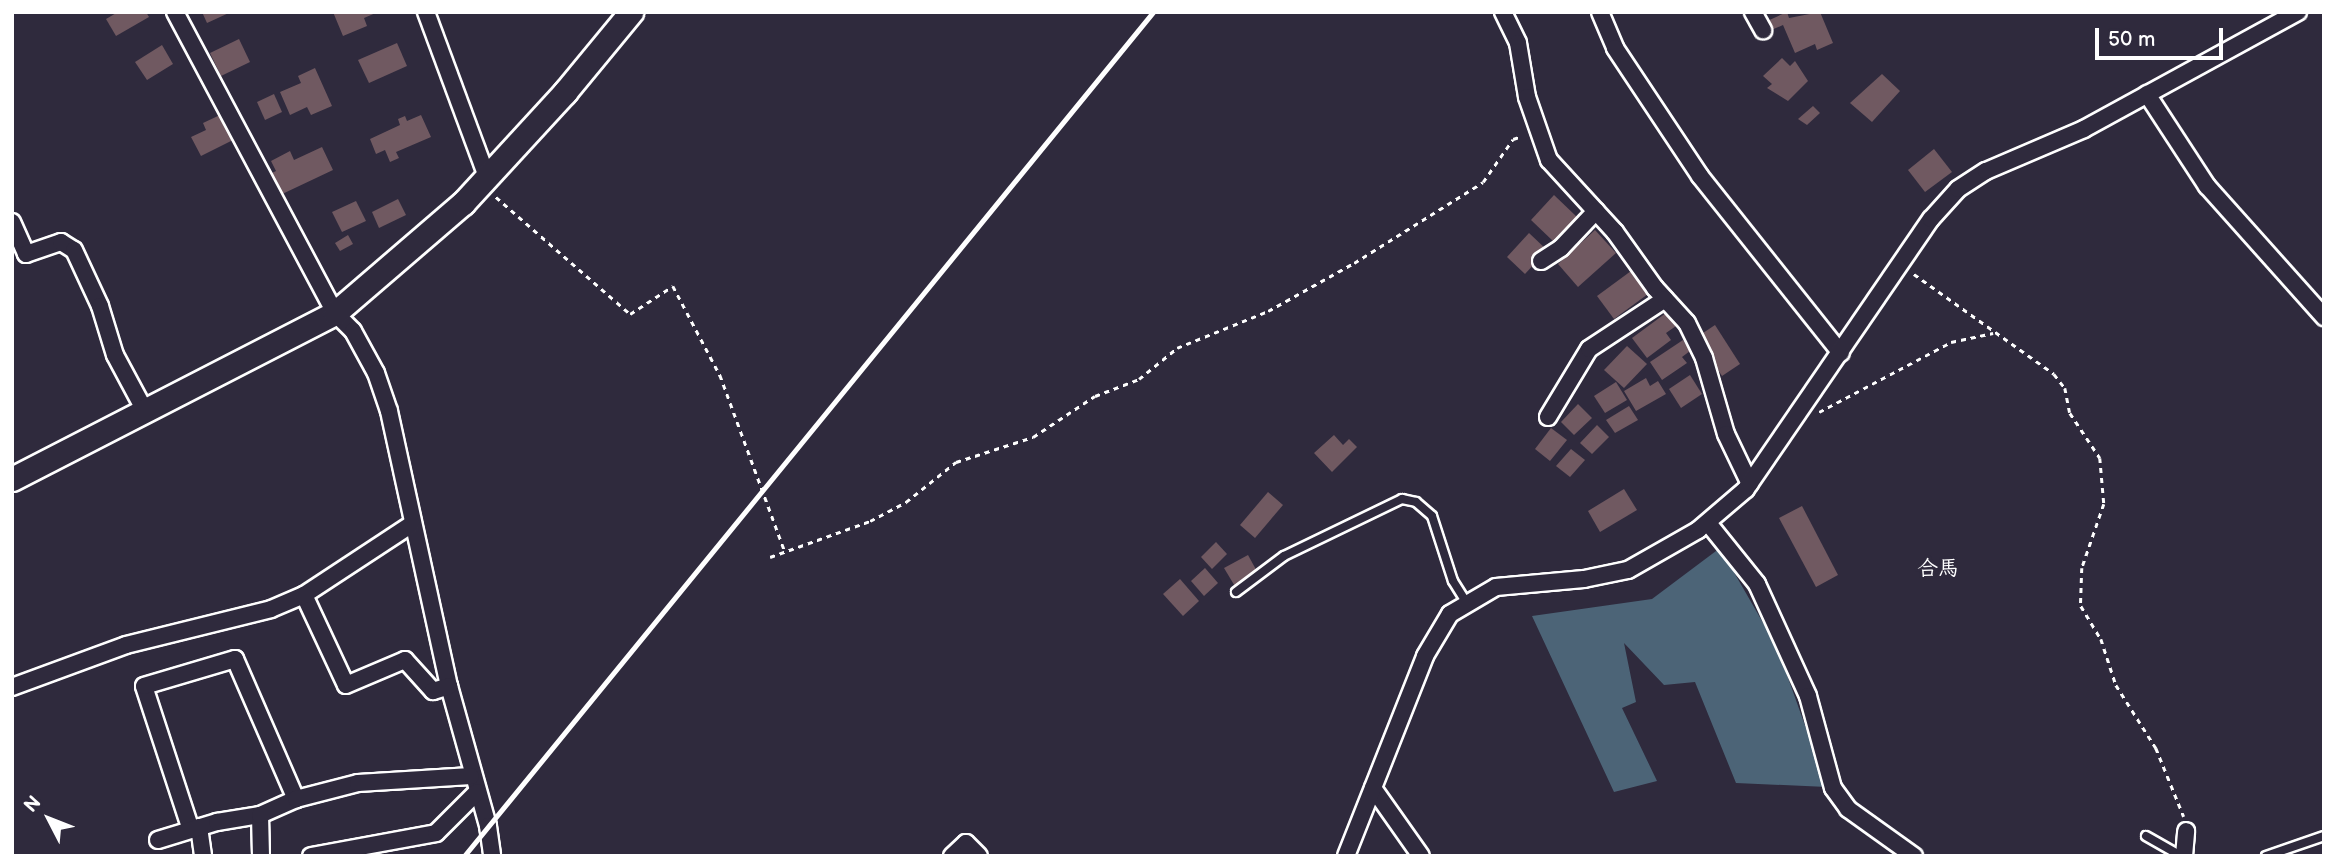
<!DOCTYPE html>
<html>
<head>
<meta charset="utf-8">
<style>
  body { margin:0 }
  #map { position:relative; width:2336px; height:868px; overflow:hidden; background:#2f2a3d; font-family:"Balsamiq Sans","Klee One",sans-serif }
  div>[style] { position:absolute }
  .water>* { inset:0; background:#4c6477 }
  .building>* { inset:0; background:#705961 }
  .path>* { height:2.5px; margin-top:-1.25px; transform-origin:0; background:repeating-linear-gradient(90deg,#fff 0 5px,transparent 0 10px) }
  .roads { filter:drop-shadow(2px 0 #fff) drop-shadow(-2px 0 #fff) drop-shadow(0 2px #fff) drop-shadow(0 -2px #fff) }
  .lane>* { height:8px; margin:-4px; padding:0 4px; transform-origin:4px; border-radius:4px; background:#2f2a3d }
  .street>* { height:16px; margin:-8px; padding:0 8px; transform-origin:8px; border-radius:8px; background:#2f2a3d }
  .secondary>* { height:23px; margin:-11.5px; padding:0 11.5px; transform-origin:11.5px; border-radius:11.5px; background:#2f2a3d }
  .rail>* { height:5px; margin:-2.5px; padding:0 2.5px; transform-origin:2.5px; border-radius:2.5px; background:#fff }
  span { translate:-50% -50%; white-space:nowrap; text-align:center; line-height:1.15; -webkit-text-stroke:6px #2f2a3d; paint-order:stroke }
  .quarter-label { font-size:21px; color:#fff; font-weight:700 }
  .frame { position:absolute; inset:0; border:14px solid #fff; pointer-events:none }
  .north { position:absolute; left:14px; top:784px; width:70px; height:70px; -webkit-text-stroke:5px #2f2a3d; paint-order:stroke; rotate:312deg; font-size:19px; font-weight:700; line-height:28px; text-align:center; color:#fff }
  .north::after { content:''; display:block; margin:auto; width:24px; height:32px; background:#fff; clip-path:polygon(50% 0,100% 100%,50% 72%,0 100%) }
  .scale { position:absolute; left:2095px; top:28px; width:128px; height:32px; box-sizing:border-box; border:4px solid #fff; border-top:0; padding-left:9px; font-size:21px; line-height:24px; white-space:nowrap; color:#fff; -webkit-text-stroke:5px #2f2a3d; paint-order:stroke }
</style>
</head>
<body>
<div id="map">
  <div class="water">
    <div style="clip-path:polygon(1720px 548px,1777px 647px,1827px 787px,1736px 783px,1695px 682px,1664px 685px,1624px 643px,1636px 702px,1622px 708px,1657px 781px,1614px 792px,1532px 616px,1652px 599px)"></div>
  </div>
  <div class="building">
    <div style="clip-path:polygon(118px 12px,146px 12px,149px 17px,116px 36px,106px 19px)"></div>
    <div style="clip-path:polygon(202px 12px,231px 12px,207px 23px)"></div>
    <div style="clip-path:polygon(333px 12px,378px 12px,364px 18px,367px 26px,343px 36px)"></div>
    <div style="clip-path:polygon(1787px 12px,1789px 18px,1820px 12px,1833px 43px,1817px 50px,1815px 44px,1795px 53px,1783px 25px,1769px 31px,1765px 22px)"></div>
    <div style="clip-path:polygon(239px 39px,250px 62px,221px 76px,210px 53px)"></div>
    <div style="clip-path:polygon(397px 43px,407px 66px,369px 83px,358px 60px)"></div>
    <div style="clip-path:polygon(162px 45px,173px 64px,147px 80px,135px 62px)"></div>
    <div style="clip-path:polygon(1782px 58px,1790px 66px,1795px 61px,1808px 81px,1788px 101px,1767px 88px,1772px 84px,1763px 76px)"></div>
    <div style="clip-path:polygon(315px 68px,332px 106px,311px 115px,307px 107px,290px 115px,280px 92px,301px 83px,298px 76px)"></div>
    <div style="clip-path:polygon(1882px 74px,1900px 91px,1872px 122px,1850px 103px)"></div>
    <div style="clip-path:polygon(274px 94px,282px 112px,265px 120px,257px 102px)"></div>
    <div style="clip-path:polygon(1813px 106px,1820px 113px,1807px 125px,1798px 119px)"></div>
    <div style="clip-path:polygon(220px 115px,233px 140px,201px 156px,191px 137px,206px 130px,203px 123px)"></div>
    <div style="clip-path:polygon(421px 115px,431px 137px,396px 152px,399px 158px,390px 162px,385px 150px,376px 154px,370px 139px,400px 125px,398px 119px,405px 116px,407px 121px)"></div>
    <div style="clip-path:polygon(322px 147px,333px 170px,278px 196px,268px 175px,276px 171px,271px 161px,290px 151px,294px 160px)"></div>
    <div style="clip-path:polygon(1934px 149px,1952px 172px,1925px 192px,1908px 170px)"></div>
    <div style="clip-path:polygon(1554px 195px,1577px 217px,1554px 242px,1531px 220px)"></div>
    <div style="clip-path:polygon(398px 199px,406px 215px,379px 228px,372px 212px)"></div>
    <div style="clip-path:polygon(356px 201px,366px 221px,342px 232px,332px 212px)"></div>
    <div style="clip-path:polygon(1595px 230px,1616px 253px,1578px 287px,1558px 264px)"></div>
    <div style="clip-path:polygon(1529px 233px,1547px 250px,1525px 274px,1507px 257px)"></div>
    <div style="clip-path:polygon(348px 235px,353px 244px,340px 251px,335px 243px)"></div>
    <div style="clip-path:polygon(1631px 271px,1648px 294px,1614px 319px,1597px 296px)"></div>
    <div style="clip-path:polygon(1666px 313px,1676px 326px,1666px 333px,1671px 340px,1647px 358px,1632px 338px)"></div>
    <div style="clip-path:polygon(1715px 325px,1740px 364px,1722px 376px,1697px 337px)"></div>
    <div style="clip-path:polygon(1683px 340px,1690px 351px,1682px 357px,1687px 363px,1662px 380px,1650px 362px)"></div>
    <div style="clip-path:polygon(1627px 346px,1647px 364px,1624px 388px,1604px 370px)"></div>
    <div style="clip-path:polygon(1690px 375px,1702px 394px,1681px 408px,1669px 389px)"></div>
    <div style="clip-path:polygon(1646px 378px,1650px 386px,1658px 381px,1666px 394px,1636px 411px,1624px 391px)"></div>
    <div style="clip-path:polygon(1616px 382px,1627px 400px,1605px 413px,1594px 396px)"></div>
    <div style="clip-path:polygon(1578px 404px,1592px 418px,1574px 435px,1561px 422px)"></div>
    <div style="clip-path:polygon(1629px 406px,1638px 420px,1615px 433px,1606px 420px)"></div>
    <div style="clip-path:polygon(1597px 425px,1609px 437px,1592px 454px,1580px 443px)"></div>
    <div style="clip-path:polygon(1551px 428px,1567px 440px,1550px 461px,1535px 449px)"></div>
    <div style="clip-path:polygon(1334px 435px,1343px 445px,1349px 439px,1357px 447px,1332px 472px,1314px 453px)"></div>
    <div style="clip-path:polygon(1571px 449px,1585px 460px,1570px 477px,1556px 466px)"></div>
    <div style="clip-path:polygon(1624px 489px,1637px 510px,1600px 532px,1588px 511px)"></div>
    <div style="clip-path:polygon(1268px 492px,1283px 505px,1255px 538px,1240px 525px)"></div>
    <div style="clip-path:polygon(1802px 506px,1838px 575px,1816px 587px,1779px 518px)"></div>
    <div style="clip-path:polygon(1216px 542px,1227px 554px,1212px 569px,1201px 557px)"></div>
    <div style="clip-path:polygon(1248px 555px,1259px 575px,1236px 588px,1224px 568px)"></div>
    <div style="clip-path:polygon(1205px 568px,1218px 583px,1204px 596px,1191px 581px)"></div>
    <div style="clip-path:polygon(1180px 579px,1199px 601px,1183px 616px,1163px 594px)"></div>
  </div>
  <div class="path">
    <div style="left:496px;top:197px;width:178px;rotate:41.1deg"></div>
    <div style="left:630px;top:314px;width:51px;rotate:-33.1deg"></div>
    <div style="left:673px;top:286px;width:101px;rotate:62.2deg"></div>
    <div style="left:720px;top:375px;width:189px;rotate:69.8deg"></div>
    <div style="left:1914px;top:274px;width:172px;rotate:35.5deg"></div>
    <div style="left:2054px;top:374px;width:18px;rotate:52deg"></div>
    <div style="left:2065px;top:388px;width:25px;rotate:79deg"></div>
    <div style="left:2070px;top:413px;width:54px;rotate:56.3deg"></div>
    <div style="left:2100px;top:458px;width:46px;rotate:85deg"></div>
    <div style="left:2104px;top:504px;width:68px;rotate:109deg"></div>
    <div style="left:2082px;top:568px;width:38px;rotate:92deg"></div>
    <div style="left:2081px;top:606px;width:39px;rotate:59deg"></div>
    <div style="left:2101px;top:639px;width:48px;rotate:71.9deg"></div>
    <div style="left:2116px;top:685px;width:75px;rotate:57.6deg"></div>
    <div style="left:2156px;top:748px;width:74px;rotate:67.9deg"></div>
    <div style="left:1819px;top:412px;width:149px;rotate:-27.9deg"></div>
    <div style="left:1951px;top:342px;width:43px;rotate:-12.1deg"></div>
    <div style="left:770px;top:557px;width:106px;rotate:-19.8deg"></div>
    <div style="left:870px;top:521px;width:41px;rotate:-27.8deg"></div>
    <div style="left:906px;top:502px;width:64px;rotate:-38.7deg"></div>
    <div style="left:956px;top:462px;width:81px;rotate:-18deg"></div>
    <div style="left:1033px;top:437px;width:74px;rotate:-33.5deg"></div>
    <div style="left:1095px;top:396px;width:47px;rotate:-21.1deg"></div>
    <div style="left:1139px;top:379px;width:49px;rotate:-39.2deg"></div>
    <div style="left:1177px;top:348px;width:98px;rotate:-22.1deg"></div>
    <div style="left:1268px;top:311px;width:98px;rotate:-29.2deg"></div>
    <div style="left:1354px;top:263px;width:152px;rotate:-32.1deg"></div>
    <div style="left:1483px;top:182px;width:52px;rotate:-55.1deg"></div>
    <div style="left:1513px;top:139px;width:9px;rotate:-18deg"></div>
  </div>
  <div class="roads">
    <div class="lane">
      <div style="left:1236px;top:592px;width:60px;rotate:-36.9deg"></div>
      <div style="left:1284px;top:556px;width:131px;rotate:-25.8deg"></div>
      <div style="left:1402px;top:499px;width:14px;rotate:12deg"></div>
      <div style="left:1416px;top:502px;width:21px;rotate:41deg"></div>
      <div style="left:1432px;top:516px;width:68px;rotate:72.1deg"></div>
      <div style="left:1453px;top:581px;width:25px;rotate:58deg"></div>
      <div style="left:2146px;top:836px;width:40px;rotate:29.7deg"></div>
      <div style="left:2266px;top:856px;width:61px;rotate:-19deg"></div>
    </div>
    <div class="street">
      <div style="left:175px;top:12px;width:341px;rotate:62deg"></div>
      <div style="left:335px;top:313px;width:25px;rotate:45deg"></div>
      <div style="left:353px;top:331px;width:48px;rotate:61.3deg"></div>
      <div style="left:376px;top:373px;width:40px;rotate:71.1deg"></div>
      <div style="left:389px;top:411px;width:281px;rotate:77.7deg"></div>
      <div style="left:449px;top:686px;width:145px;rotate:74.4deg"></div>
      <div style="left:488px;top:826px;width:30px;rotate:82deg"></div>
      <div style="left:426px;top:12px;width:176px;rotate:69.7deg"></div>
      <div style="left:1503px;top:12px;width:34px;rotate:64deg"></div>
      <div style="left:1518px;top:43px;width:55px;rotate:80.5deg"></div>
      <div style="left:1527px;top:97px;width:67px;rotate:70.8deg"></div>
      <div style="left:1549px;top:160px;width:98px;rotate:47.5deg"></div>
      <div style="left:1615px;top:232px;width:69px;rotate:54.5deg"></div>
      <div style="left:1655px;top:288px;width:47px;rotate:47.6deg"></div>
      <div style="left:1687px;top:323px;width:39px;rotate:64deg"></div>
      <div style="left:1704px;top:358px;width:79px;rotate:73.9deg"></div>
      <div style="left:1726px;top:434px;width:55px;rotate:64.4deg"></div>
      <div style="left:1600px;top:12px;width:39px;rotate:67deg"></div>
      <div style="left:1615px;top:48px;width:154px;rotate:56.4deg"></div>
      <div style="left:1700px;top:176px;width:226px;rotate:51.5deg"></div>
      <div style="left:1753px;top:12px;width:21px;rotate:61deg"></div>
      <div style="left:2147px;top:94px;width:110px;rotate:56.9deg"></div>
      <div style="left:2207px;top:186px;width:176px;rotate:48.2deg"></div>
      <div style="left:12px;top:222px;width:35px;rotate:66deg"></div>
      <div style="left:26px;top:254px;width:37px;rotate:-19deg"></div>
      <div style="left:61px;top:242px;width:15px;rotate:32deg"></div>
      <div style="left:74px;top:250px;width:62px;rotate:65.1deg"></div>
      <div style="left:100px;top:306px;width:51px;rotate:73deg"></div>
      <div style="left:115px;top:355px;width:64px;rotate:61.8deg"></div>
      <div style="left:1541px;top:261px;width:24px;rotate:-33deg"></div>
      <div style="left:1561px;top:248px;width:51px;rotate:-46.6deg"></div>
      <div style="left:1548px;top:417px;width:79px;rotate:-58.9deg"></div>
      <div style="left:1589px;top:349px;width:91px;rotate:-33.3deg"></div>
      <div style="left:1708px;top:523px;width:78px;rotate:51.2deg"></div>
      <div style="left:1757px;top:584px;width:123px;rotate:65.5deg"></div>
      <div style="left:1808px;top:696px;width:95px;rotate:74.8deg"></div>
      <div style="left:1833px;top:788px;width:26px;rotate:54deg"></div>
      <div style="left:1848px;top:809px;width:81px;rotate:35.5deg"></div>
      <div style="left:304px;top:595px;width:99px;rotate:65deg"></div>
      <div style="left:346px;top:685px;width:64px;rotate:-23deg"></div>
      <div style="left:405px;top:660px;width:42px;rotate:47.9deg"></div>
      <div style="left:433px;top:691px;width:17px;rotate:-17deg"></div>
      <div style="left:12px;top:687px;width:121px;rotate:-20.2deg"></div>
      <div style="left:126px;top:645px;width:149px;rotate:-13.9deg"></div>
      <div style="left:271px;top:609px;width:36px;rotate:-23deg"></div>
      <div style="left:304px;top:595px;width:129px;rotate:-33.3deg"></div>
      <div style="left:1373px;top:788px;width:83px;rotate:54.8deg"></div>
      <div style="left:199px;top:827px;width:29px;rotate:82deg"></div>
      <div style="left:191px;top:830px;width:151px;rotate:-108.1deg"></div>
      <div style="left:144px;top:686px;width:95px;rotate:-16.5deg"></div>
      <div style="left:235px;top:659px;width:153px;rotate:66.5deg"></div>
      <div style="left:158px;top:840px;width:62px;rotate:-17deg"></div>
      <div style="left:217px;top:822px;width:44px;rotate:-9.2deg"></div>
      <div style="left:261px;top:856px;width:41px;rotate:-91.4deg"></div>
      <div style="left:260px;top:815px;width:39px;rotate:-24deg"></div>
      <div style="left:296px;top:799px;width:64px;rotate:-14.5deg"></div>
      <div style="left:358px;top:783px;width:113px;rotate:-3.5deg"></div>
      <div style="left:311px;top:856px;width:127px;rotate:-10.4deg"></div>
      <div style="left:436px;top:833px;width:58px;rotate:-45deg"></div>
      <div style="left:952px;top:856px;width:19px;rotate:-43deg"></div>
      <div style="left:966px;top:843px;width:18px;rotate:45deg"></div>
      <div style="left:1346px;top:856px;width:215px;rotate:-68.4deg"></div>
      <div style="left:1425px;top:656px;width:49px;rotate:-59.2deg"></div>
      <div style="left:1450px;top:614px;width:53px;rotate:-30.4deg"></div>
      <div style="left:1496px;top:587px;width:88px;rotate:-5.2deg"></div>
      <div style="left:1584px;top:579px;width:45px;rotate:-11.6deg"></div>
      <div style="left:1628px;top:570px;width:81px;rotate:-29.7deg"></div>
      <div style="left:1698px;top:530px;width:63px;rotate:-40.5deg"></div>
      <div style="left:1746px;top:489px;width:327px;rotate:-55.6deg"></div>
      <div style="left:1931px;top:219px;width:40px;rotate:-48deg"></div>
      <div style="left:1958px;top:189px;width:33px;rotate:-33deg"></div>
      <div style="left:1986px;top:171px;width:107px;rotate:-23.2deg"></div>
      <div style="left:2084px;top:129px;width:244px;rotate:-28.7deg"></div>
      <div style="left:2184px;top:856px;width:25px;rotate:-85deg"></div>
    </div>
    <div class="secondary">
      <div style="left:12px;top:479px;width:363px;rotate:-27.2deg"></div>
      <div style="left:335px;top:313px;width:169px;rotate:-40.7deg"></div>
      <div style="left:463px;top:203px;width:151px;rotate:-47.4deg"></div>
      <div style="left:565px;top:92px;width:104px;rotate:-50.5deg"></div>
    </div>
  </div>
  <div class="rail">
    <div style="left:464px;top:856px;width:1090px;rotate:-50.77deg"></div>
  </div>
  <div class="quarter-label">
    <span style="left:1938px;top:569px">合馬</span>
  </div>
  <div class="frame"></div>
  <div class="north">N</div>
  <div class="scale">50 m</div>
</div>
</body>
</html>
